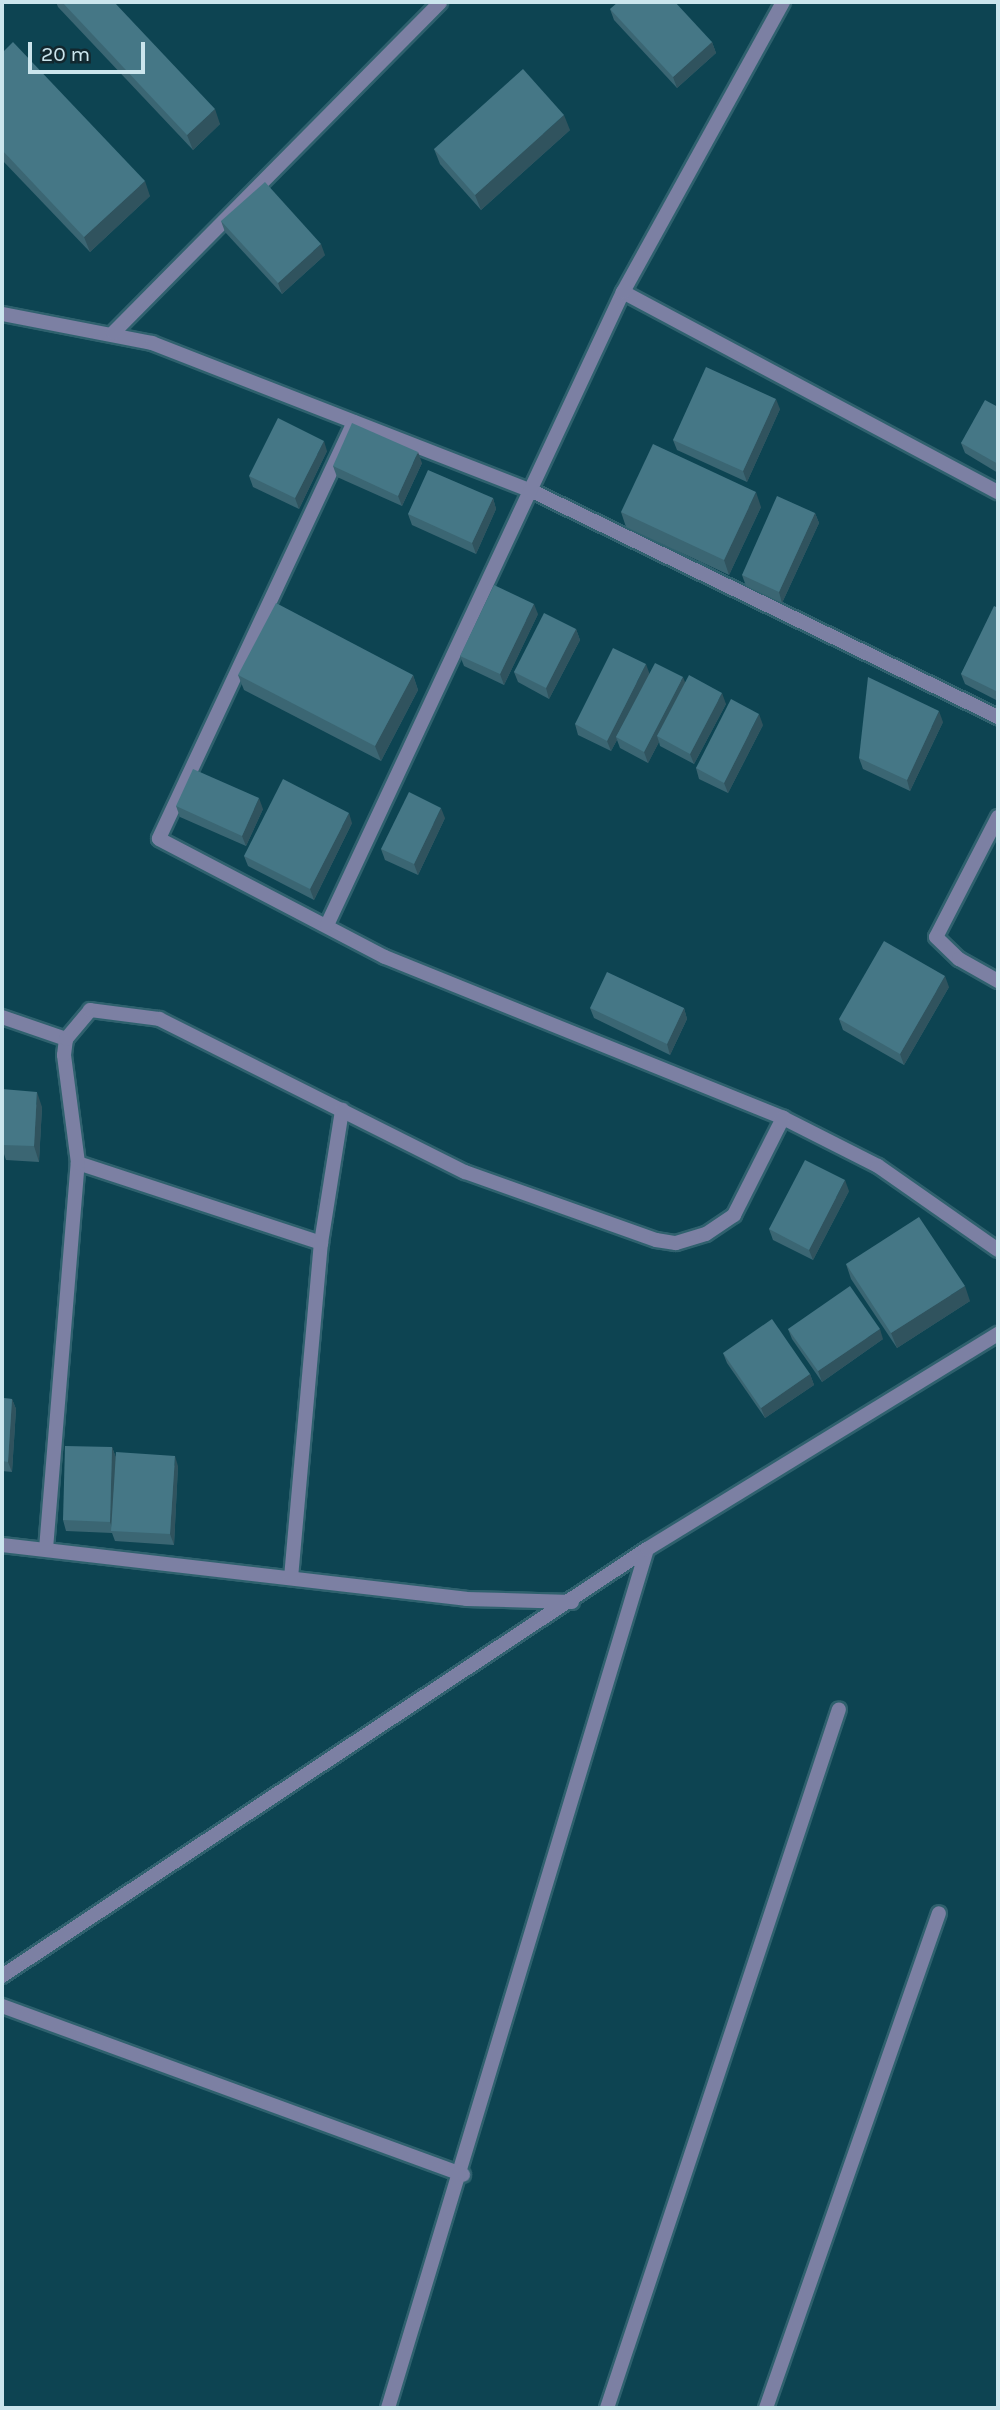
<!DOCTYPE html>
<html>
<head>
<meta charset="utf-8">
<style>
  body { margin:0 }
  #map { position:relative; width:1000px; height:2410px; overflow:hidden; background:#0d4452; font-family:Karla,sans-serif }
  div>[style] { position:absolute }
  .roads { filter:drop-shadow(2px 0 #2f616e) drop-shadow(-2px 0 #2f616e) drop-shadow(0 2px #2f616e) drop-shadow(0 -2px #2f616e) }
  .minor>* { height:14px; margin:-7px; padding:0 7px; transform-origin:7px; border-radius:7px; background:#7c80a3 }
  .wall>* { inset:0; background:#3b6673 }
  .shaded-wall>* { inset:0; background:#30535e }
  .building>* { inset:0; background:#457786 }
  span { translate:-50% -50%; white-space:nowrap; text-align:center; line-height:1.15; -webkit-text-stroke:5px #12272e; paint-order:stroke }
  .frame { position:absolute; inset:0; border:4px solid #cbe5ed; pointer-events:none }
  .scale { position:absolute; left:28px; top:42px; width:117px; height:32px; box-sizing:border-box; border:4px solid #cbe5ed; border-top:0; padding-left:9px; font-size:21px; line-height:24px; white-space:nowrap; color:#cbe5ed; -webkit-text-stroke:5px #12272e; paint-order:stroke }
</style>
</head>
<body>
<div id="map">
  <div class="roads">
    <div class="minor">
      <div style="left:623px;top:292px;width:425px;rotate:28.1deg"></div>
      <div style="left:2px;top:314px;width:153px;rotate:10.9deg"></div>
      <div style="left:152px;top:343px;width:408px;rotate:21.3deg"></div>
      <div style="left:532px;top:491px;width:518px;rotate:25.87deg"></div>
      <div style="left:113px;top:333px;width:465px;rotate:-45.3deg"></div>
      <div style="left:354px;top:422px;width:460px;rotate:115.1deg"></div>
      <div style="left:159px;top:839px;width:255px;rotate:27.6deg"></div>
      <div style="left:385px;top:957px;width:429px;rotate:22deg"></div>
      <div style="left:783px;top:1118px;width:106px;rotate:26.8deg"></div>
      <div style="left:878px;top:1166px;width:146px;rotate:35deg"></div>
      <div style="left:998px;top:817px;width:135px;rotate:117.3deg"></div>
      <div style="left:936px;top:937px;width:32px;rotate:44deg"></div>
      <div style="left:959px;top:959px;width:45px;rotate:29.4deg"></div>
      <div style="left:327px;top:925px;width:699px;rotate:-64.94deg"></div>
      <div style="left:623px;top:292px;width:331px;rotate:-61.1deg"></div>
      <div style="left:2px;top:1017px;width:68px;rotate:19deg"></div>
      <div style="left:78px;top:1163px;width:256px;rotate:18.2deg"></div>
      <div style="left:2px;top:1545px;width:467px;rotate:6.6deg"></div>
      <div style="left:466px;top:1599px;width:106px;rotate:1.6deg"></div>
      <div style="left:46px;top:1549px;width:387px;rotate:-85.3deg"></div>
      <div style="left:78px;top:1163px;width:109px;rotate:-97.4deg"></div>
      <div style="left:64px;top:1055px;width:16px;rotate:-83deg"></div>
      <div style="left:66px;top:1039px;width:38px;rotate:-50deg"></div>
      <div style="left:90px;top:1010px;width:70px;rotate:7.4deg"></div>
      <div style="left:159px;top:1019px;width:342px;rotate:26.6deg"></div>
      <div style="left:465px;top:1172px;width:203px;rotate:19.6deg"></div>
      <div style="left:656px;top:1240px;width:20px;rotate:9deg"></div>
      <div style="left:676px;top:1243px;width:31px;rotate:-17deg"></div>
      <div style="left:706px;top:1234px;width:34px;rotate:-34deg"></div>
      <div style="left:734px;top:1215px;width:109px;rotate:-63.2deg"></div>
      <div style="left:291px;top:1578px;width:336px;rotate:-84.9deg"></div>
      <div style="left:321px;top:1243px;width:135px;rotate:-81deg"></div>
      <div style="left:2px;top:1976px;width:774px;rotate:-33.51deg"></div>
      <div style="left:2px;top:2006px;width:491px;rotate:20.1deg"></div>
      <div style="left:388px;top:2408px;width:897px;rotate:-73.22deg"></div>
      <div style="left:647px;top:1549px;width:412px;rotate:-31.5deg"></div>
      <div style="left:607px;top:2408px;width:736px;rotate:-71.64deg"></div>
      <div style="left:766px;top:2408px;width:524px;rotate:-70.74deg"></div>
    </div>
  </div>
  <div class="wall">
    <div style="clip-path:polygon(56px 2px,114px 2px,220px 124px,193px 150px,58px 7px)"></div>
    <div style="clip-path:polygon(610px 9px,712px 42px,716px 53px,677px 88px,614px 20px)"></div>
    <div style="clip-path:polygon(2px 53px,150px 196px,90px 252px,2px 160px)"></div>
    <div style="clip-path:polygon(570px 130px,481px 210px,440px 164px,434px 149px)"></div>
    <div style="clip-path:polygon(221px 221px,325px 255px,282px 294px,225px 232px)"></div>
    <div style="clip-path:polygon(998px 407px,998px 473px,965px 453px,961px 443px)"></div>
    <div style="clip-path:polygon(780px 409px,747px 482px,677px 450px,673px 440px)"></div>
    <div style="clip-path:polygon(327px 451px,299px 509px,253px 487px,249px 476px)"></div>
    <div style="clip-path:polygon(422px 463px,402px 506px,337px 477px,333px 466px)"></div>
    <div style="clip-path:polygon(493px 498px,496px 509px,476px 554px,412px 525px,408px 514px)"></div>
    <div style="clip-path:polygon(761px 507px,729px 575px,626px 527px,621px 512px)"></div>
    <div style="clip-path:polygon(815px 513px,819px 523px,782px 603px,746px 586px,742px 575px)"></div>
    <div style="clip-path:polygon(998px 608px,998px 701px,965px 684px,961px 674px)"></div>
    <div style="clip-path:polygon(538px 614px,504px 685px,464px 666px,460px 656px)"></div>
    <div style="clip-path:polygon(576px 629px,580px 640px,549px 699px,518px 682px,514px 672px)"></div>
    <div style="clip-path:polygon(649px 674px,685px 682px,726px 704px,694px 764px,660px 746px,659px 742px,648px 763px,620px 748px,617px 740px,611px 751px,578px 735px,575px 724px)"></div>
    <div style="clip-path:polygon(238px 675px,413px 675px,418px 690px,381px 761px,244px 690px)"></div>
    <div style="clip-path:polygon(943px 722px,910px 791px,863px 769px,859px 758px)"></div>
    <div style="clip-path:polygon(763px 725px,728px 793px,699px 779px,696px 768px)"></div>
    <div style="clip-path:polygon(176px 806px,263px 809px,246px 846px,180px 817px)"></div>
    <div style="clip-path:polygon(445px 818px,418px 875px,385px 860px,381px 849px)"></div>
    <div style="clip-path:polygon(352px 823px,314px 900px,248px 866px,244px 856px)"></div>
    <div style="clip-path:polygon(949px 987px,904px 1065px,843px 1030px,839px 1019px)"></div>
    <div style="clip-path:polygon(590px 1008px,684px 1008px,687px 1019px,670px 1055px,594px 1018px)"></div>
    <div style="clip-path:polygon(2px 1089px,42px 1107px,39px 1162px,6px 1160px,2px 1148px)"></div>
    <div style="clip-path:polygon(849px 1191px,813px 1260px,773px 1240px,769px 1229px)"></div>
    <div style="clip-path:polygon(846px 1264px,970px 1301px,897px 1348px,851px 1279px)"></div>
    <div style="clip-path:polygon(788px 1329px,883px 1339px,822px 1382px,792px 1339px)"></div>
    <div style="clip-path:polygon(723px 1353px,810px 1374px,814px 1385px,765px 1418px,727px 1363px)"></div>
    <div style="clip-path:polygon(2px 1398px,12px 1399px,16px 1409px,12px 1472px,2px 1471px)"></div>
    <div style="clip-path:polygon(112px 1447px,116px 1458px,178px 1466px,174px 1545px,115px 1541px,112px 1533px,66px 1531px,63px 1520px)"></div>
  </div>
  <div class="shaded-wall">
    <div style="clip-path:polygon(712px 42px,716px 53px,677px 88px,673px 77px)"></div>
    <div style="clip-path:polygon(215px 109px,220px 124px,193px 150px,187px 135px)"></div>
    <div style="clip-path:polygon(564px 115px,570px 130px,481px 210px,475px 195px)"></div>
    <div style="clip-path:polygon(145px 181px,150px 196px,90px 252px,84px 237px)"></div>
    <div style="clip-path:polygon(321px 244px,325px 255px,282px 294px,278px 283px)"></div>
    <div style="clip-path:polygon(776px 399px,780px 409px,747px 482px,743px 471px)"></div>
    <div style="clip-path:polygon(324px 441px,327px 451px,299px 509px,295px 498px)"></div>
    <div style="clip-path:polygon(418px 452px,422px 463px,402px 506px,398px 496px)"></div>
    <div style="clip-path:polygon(756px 492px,761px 507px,729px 575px,724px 560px)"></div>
    <div style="clip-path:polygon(493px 498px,496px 509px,476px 554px,472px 543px)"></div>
    <div style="clip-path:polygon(815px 513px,819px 523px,782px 603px,779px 592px)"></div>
    <div style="clip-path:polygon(534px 604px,538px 614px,504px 685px,500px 674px)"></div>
    <div style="clip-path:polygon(576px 629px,580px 640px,549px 699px,546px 688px)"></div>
    <div style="clip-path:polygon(646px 664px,650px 675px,616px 737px,617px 740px,611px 751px,607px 741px)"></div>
    <div style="clip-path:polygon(413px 675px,418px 690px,381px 761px,375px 746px)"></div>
    <div style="clip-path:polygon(683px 677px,687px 687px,657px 736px,659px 742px,648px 763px,644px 752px)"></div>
    <div style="clip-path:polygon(722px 693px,726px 704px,694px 764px,690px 754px)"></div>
    <div style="clip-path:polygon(939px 711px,943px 722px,910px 791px,907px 780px)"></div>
    <div style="clip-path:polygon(759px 714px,763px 725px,728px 793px,724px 783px)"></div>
    <div style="clip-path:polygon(259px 798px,263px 809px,246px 846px,242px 836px)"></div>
    <div style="clip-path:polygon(441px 808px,445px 818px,418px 875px,414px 864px)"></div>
    <div style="clip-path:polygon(349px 813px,352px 823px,314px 900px,310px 889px)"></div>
    <div style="clip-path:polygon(945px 976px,949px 987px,904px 1065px,900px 1054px)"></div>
    <div style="clip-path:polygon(684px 1008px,687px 1019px,670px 1055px,667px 1044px)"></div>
    <div style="clip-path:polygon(37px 1092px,42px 1107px,39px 1162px,34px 1146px)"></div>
    <div style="clip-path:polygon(845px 1180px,849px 1191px,813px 1260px,809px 1250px)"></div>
    <div style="clip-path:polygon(965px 1286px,970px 1301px,897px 1348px,891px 1333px)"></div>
    <div style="clip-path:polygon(880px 1329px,883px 1339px,822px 1382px,818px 1371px)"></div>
    <div style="clip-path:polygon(810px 1374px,814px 1385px,765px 1418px,761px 1408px)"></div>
    <div style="clip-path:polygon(12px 1399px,16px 1409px,12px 1472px,8px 1462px)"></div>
    <div style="clip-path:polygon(112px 1447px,116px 1458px,113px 1531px,110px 1522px)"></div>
    <div style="clip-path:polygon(175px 1456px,178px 1466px,174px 1545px,170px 1534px)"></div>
  </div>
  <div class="building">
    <div style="clip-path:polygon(62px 2px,114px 2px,215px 109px,187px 135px)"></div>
    <div style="clip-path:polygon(618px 2px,675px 2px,712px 42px,673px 77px,610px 9px)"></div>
    <div style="clip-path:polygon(13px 42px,145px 181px,84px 237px,2px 150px,2px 53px)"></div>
    <div style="clip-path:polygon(523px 69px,564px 115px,475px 195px,434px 149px)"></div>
    <div style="clip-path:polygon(265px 182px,321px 244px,278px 283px,221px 221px)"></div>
    <div style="clip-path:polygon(706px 367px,776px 399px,743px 471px,673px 440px)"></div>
    <div style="clip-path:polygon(985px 400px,998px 407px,998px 464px,961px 443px)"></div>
    <div style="clip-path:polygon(278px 418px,324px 441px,295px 498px,249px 476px)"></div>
    <div style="clip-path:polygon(352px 423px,418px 452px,398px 496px,333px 466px)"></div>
    <div style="clip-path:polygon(653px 444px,756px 492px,724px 560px,621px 512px)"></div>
    <div style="clip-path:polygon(428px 470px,493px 498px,472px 543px,408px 514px)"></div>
    <div style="clip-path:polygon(777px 496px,815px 513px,779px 592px,742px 575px)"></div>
    <div style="clip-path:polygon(494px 585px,534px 604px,500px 674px,460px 656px)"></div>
    <div style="clip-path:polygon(276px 603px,413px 675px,375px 746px,238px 675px)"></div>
    <div style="clip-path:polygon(994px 606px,998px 608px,998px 692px,961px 674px)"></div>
    <div style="clip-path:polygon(544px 613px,576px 629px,546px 688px,514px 672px)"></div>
    <div style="clip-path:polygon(613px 648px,646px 664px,607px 741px,575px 724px)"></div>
    <div style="clip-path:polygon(655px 663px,683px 677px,644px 752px,616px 737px)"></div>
    <div style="clip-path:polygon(689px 675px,722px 693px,690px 754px,657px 736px)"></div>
    <div style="clip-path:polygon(868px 677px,939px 711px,907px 780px,859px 758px)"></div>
    <div style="clip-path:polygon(731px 699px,759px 714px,724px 783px,696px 768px)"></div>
    <div style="clip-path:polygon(193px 769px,259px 798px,242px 836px,176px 806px)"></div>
    <div style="clip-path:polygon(283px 779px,349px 813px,310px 889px,244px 856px)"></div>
    <div style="clip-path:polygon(409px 792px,441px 808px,414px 864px,381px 849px)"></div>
    <div style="clip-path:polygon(884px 941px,945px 976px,900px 1054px,839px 1019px)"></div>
    <div style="clip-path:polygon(607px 972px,684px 1008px,667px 1044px,590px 1008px)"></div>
    <div style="clip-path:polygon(2px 1089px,37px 1092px,34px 1146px,2px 1145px)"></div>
    <div style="clip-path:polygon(805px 1160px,845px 1180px,809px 1250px,769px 1229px)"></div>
    <div style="clip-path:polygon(919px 1217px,965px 1286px,891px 1333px,846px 1264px)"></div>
    <div style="clip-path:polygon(850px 1286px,880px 1329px,818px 1371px,788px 1329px)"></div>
    <div style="clip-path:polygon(772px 1319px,810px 1374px,761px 1408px,723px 1353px)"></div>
    <div style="clip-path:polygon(2px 1398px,12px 1399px,8px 1462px,2px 1461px)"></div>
    <div style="clip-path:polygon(65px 1446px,112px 1447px,110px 1522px,63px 1520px)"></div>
    <div style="clip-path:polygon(116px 1452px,175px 1456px,170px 1534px,111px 1531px)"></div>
  </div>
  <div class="frame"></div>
  <div class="scale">20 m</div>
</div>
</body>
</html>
